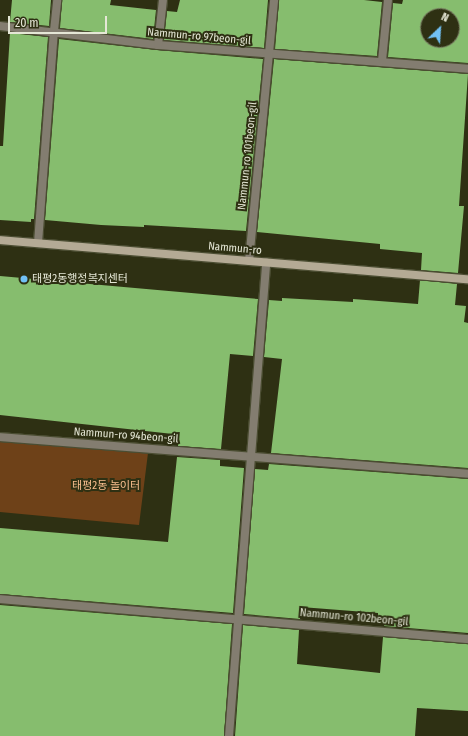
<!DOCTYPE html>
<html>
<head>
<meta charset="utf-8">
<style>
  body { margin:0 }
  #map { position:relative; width:468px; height:736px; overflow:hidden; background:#2e3013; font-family:"Fira Sans Condensed","Noto Sans KR",sans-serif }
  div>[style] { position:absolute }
  .green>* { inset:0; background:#6e4118 }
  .building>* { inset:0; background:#86bd6e }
  .roads { filter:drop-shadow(1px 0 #4b4d32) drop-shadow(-1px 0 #4b4d32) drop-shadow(0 1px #4b4d32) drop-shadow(0 -1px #4b4d32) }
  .service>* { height:8px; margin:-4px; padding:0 4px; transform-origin:4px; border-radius:4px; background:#837d70 }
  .minor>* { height:8px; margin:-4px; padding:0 4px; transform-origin:4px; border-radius:4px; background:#837d70 }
  .secondary>* { height:8px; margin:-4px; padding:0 4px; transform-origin:4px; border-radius:4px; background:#b4aa95 }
  .dots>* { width:11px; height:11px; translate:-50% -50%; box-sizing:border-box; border:2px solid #2e3013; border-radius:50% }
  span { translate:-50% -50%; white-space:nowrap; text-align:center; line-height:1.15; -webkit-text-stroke:4px #2e3013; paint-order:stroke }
  .street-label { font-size:11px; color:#e5e7d6 }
  .poi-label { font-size:11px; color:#e5e7d6 }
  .left { translate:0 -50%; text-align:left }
  .park-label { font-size:11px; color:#f8be8e }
  .north { position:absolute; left:420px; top:8px; width:40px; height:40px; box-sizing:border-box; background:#2e3013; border:1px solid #777961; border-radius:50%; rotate:25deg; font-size:11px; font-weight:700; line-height:16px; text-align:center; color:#e5e7d6 }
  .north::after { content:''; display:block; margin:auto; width:14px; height:18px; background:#71c1f5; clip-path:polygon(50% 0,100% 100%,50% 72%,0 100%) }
  .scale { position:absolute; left:8px; top:16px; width:99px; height:18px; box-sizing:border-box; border:2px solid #e5e7d6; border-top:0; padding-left:5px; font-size:12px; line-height:14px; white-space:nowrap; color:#e5e7d6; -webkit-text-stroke:3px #2e3013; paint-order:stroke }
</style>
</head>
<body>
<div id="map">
  <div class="green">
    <div style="clip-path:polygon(0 441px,148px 453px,139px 525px,0 512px)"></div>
  </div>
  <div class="building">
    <div style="clip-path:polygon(12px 0,51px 0,49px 26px,10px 22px)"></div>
    <div style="clip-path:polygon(62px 0,111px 0,110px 5px,156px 10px,153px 39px,60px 28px)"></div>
    <div style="clip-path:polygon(180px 0,268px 0,264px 48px,164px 40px,167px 11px,177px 12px)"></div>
    <div style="clip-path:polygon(279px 0,364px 0,382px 2px,377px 56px,275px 49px)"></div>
    <div style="clip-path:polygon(evenodd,403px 0,468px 0,468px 63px,388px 57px,393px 3px,402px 4px,403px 0,428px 16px,452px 16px,452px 40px,428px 40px,428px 16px)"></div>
    <div style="clip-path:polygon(10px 33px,48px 37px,34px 219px,31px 219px,31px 222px,0 220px,0 146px,3px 146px)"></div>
    <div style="clip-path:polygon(59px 39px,157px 50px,263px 59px,246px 231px,144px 225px,144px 227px,101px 225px,45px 220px)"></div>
    <div style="clip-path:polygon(274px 59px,468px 74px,459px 206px,464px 206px,458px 273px,421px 270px,422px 253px,380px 249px,380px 244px,257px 232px)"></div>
    <div style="clip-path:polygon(0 276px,258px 299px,253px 356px,230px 354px,221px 449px,178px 446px,178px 442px,172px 441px,173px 434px,0 415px)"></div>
    <div style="clip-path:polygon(420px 280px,457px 284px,455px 305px,466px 306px,464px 322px,468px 323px,468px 468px,271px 453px,282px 359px,264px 357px,269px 300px,282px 301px,282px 298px,353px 302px,353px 299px,418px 304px)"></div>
    <div style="clip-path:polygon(177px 457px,220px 460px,220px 466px,244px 468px,233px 613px,0 594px,0 528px,168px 542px)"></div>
    <div style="clip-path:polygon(269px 464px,468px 479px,468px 633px,384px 626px,385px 617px,378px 616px,378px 613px,301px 607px,300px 619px,244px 614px,255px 469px,268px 470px)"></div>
    <div style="clip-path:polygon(0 605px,232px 624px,224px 736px,0 736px)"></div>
    <div style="clip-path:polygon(243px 625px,299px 630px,297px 664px,380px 673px,383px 637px,468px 644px,468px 711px,417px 708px,415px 736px,235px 736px)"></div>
  </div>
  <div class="roads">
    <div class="service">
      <div style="left:0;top:26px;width:159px;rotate:6.9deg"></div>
      <div style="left:158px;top:45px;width:311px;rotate:4.4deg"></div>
      <div style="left:54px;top:31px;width:31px;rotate:-84deg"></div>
      <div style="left:158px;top:45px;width:45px;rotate:-83.7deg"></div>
      <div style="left:382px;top:61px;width:61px;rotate:-84.4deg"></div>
      <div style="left:0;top:437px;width:469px;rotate:4.5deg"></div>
      <div style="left:0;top:599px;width:470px;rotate:4.9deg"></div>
    </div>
    <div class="minor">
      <div style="left:38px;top:243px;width:213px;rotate:-85.7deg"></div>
      <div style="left:249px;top:261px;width:262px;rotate:-84.5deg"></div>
      <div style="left:229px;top:736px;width:475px;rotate:-85.5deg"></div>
    </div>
    <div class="secondary">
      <div style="left:0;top:240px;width:470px;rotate:4.8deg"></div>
    </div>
  </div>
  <div class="dots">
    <div style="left:24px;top:279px;background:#71c1f5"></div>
  </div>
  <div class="street-label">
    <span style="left:199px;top:37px;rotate:5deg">Nammun-ro 97beon-gil</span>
    <span style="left:248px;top:156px;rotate:-84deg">Nammun-ro 101beon-gil</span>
    <span style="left:235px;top:249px;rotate:5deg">Nammun-ro</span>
    <span style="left:126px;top:436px;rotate:4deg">Nammun-ro 94beon-gil</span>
    <span style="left:354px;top:618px;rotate:5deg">Nammun-ro 102beon-gil</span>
  </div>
  <div class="poi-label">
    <span class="left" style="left:32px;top:279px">태평2동행정복지센터</span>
  </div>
  <div class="park-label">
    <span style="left:106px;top:486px">태평2동 놀이터</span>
  </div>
  <div class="north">N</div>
  <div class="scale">20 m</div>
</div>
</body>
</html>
